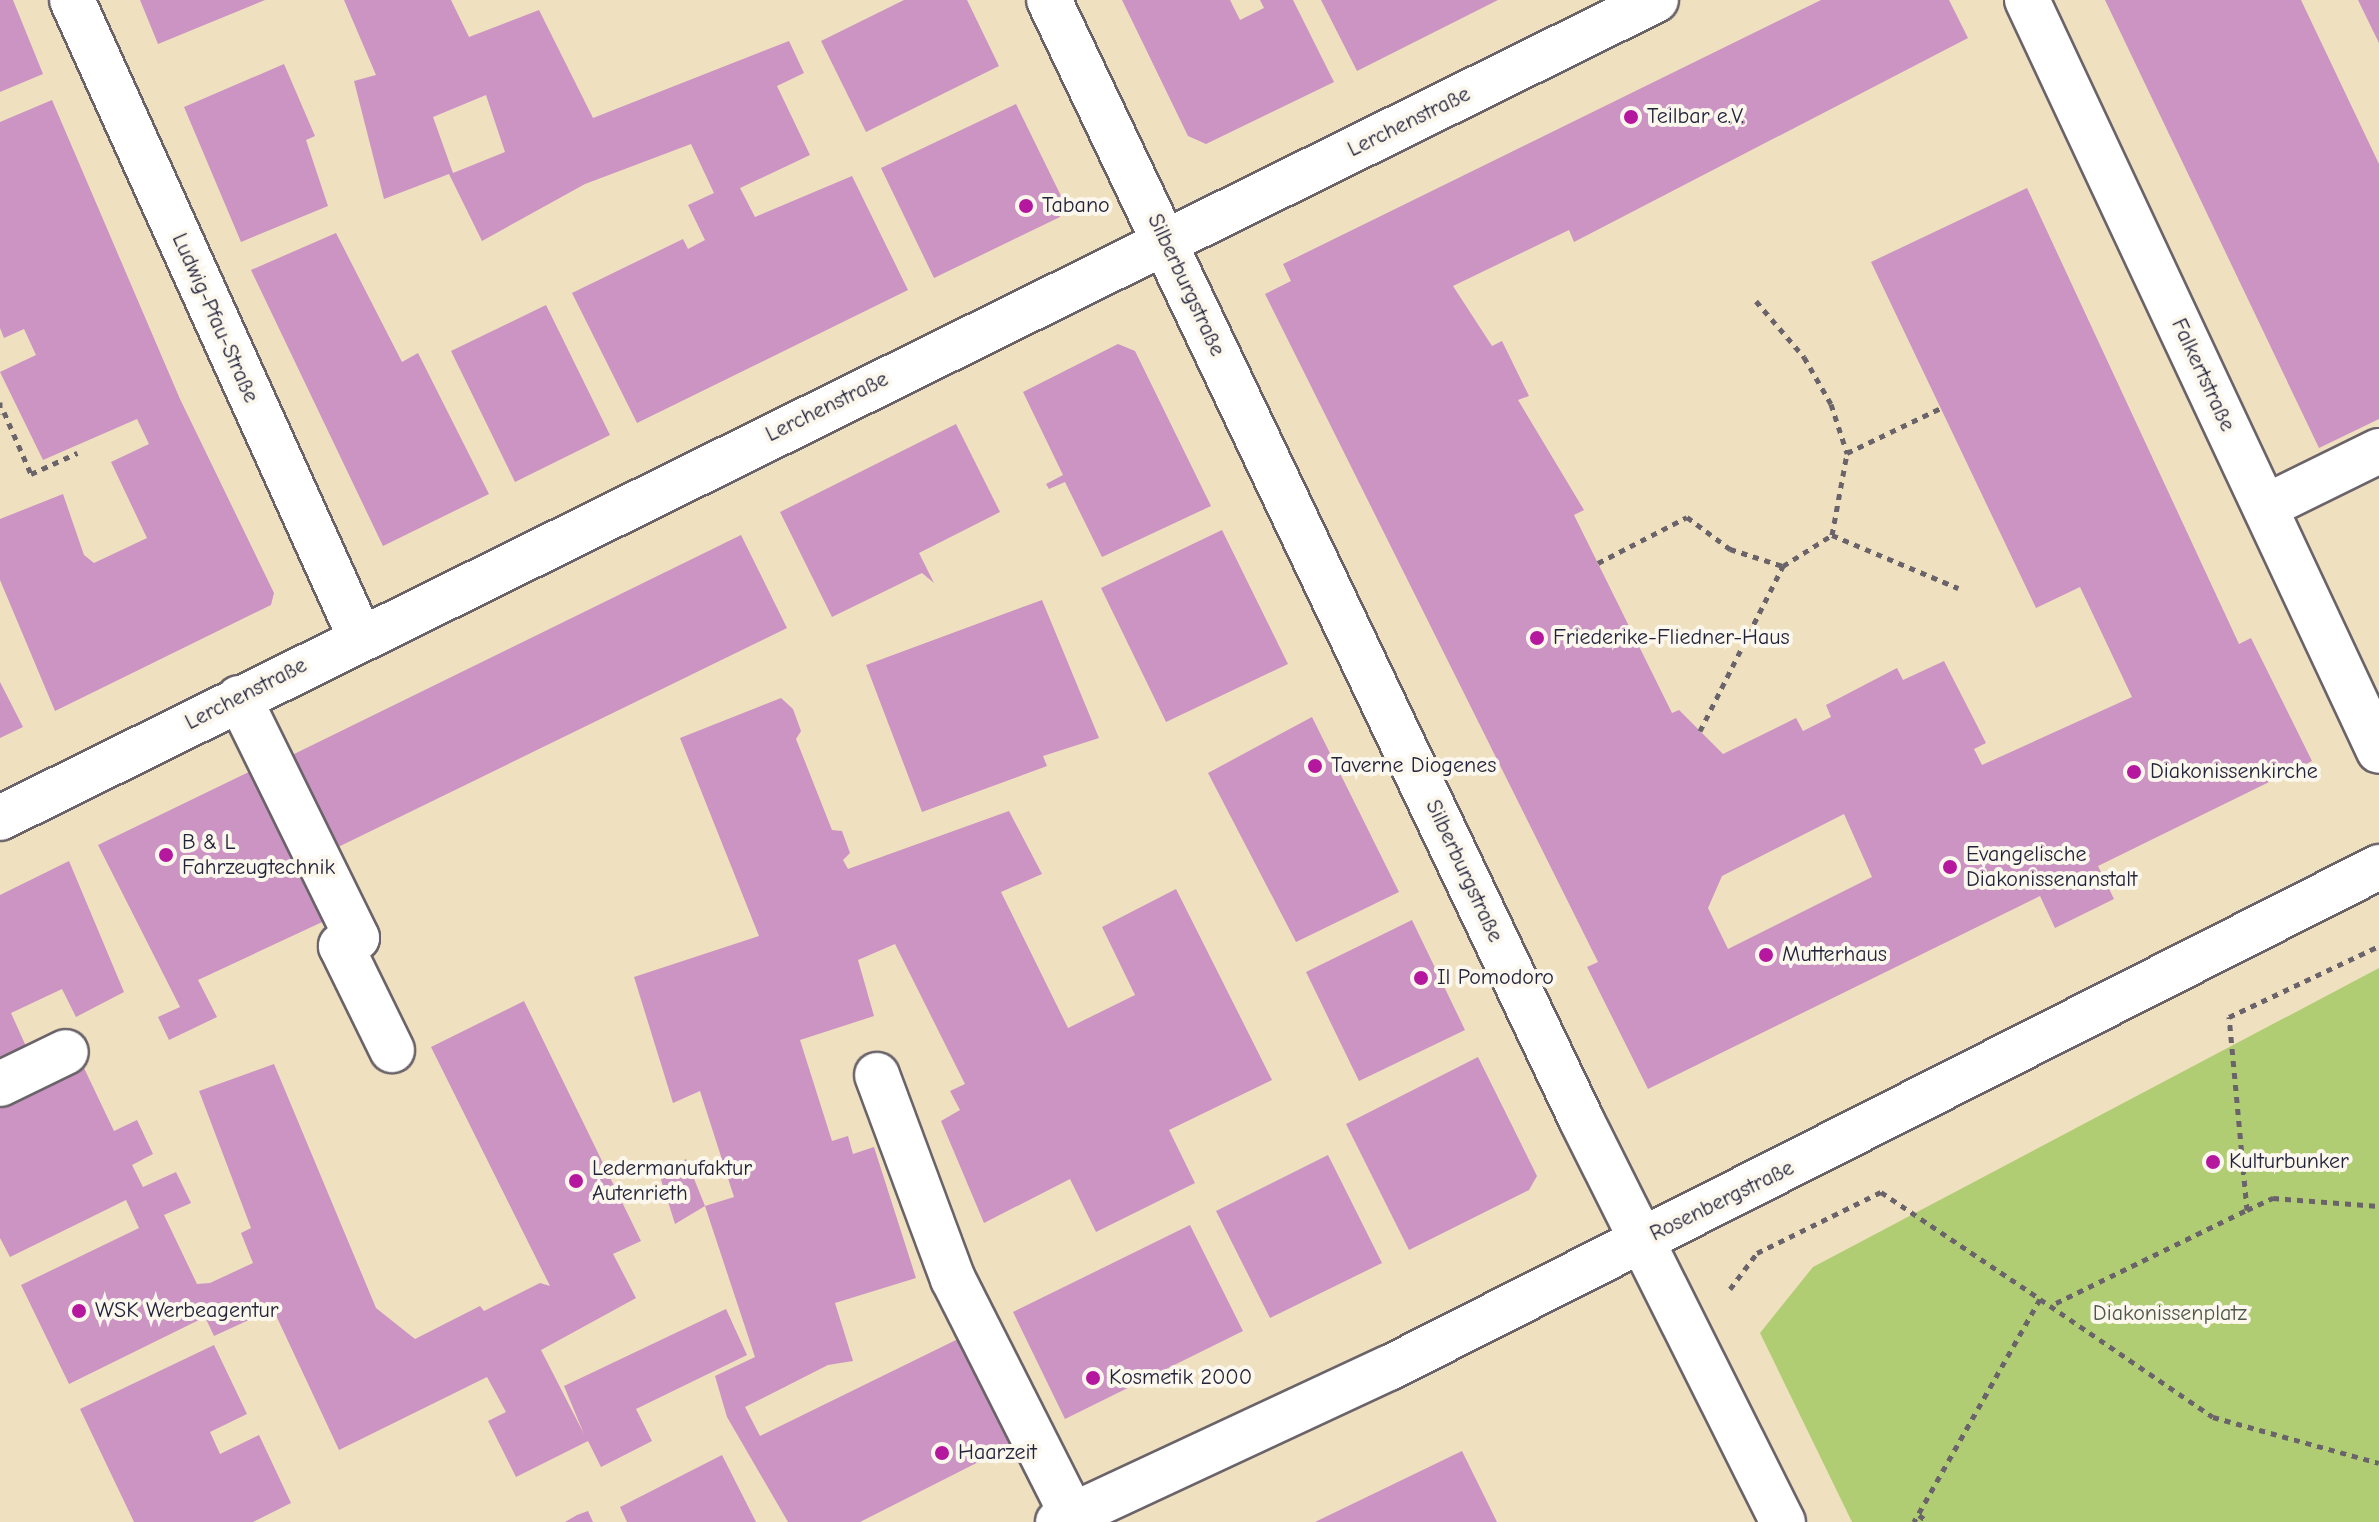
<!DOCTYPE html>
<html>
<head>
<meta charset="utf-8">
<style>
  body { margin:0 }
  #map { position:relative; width:2379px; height:1522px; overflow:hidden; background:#efe0c0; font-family:"Comic Neue",sans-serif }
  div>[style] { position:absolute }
  .green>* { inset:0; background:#b1cd74 }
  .building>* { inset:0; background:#cb94c3 }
  .path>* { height:5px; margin-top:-2.5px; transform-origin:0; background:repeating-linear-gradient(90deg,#6a646a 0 6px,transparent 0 12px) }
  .roads { filter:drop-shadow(2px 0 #6a646a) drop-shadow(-2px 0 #6a646a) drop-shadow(0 2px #6a646a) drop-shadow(0 -2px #6a646a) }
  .minor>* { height:44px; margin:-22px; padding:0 22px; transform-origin:22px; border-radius:22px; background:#fff }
  .dots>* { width:22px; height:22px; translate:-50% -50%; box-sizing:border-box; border:4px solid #fbf7ec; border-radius:50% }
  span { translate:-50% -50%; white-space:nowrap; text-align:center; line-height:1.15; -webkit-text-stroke:8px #fbf7ec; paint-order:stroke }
  .poi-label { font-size:22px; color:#22223b }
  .left { translate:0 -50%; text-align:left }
  .street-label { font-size:22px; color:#22223b }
  .park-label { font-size:22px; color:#4d554c }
</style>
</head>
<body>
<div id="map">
  <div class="green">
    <div style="clip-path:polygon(2379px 968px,2379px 1522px,1852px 1522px,1760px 1333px,1813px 1267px)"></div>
  </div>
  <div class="building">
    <div style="clip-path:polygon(0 0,13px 0,43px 74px,0 92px)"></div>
    <div style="clip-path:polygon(140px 0,265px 0,158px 44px)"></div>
    <div style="clip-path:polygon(evenodd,344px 0,451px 0,469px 37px,539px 10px,593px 118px,789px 41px,804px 73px,777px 86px,810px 155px,740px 188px,755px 217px,852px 176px,908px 290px,637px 423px,572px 293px,683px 239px,688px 249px,705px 240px,688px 205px,714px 193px,691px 144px,585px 184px,482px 241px,449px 174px,384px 199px,354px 81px,376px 75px,344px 0,486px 95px,505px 152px,453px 173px,433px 117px,486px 95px)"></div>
    <div style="clip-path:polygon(904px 0,967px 0,999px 66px,866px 132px,821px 41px)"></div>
    <div style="clip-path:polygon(1122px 0,1230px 0,1240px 20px,1264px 8px,1260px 0,1293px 0,1334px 82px,1206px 144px,1188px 136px)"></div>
    <div style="clip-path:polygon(1321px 0,1498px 0,1357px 71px)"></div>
    <div style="clip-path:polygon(evenodd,1821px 0,1949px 0,1968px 38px,1574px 242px,1569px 230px,1453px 286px,1492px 346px,1502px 341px,1529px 396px,1518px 400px,1584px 510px,1574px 515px,1672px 713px,1679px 710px,1723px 754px,1796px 718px,1803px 731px,1831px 717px,1826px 705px,1897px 668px,1903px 680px,1944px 661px,1986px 743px,1974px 749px,1982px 765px,2132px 697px,2080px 587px,2036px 608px,1871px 262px,2027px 188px,2239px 644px,2251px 638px,2312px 761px,2098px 866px,2114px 899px,2055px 928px,2040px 896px,1648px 1089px,1587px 967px,1598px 962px,1265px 294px,1291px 281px,1283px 264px,1821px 0,1844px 814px,1872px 877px,1728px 949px,1708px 908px,1722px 876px,1844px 814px)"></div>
    <div style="clip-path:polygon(2105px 0,2301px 0,2379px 164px,2379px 419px,2319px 448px)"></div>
    <div style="clip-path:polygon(2358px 0,2379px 0,2379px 43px)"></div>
    <div style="clip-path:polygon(284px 64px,315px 136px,306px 140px,328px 206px,241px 242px,184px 107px)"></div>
    <div style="clip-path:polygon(52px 100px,180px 399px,274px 593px,271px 605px,55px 711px,0 580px,0 519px,63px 494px,84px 555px,94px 563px,147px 538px,111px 462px,149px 444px,137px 419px,43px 460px,0 372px,36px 355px,24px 329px,4px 338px,0 328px,0 122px)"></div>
    <div style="clip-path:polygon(1016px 104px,1062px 198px,1060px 217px,934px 278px,881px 168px)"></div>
    <div style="clip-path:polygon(336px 233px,402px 362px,418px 353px,489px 494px,383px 546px,251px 270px)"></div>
    <div style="clip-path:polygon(546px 305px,610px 435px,515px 482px,451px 351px)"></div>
    <div style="clip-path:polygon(1118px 344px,1135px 351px,1211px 506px,1102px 557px,1065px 482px,1049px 489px,1046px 484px,1063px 475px,1023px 392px)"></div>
    <div style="clip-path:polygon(956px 424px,1000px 512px,919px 553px,934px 583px,922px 573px,832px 617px,780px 512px)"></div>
    <div style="clip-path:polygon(1222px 530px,1288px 664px,1166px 722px,1101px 588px)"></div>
    <div style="clip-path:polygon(741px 535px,787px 628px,334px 849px,288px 757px)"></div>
    <div style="clip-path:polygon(1042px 600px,1099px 738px,1043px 756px,1047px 766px,922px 812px,866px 665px)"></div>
    <div style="clip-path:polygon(0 682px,23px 727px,0 738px)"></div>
    <div style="clip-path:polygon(781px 698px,793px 709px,801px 731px,796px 739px,832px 830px,842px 831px,850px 853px,843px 860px,848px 869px,1009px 811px,1042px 874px,1001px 892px,1068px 1028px,1135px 995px,1102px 927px,1176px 889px,1272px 1080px,1169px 1130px,1195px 1183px,1096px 1232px,1070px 1179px,984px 1223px,941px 1121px,960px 1110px,950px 1091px,965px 1084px,895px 944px,858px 960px,874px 1016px,800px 1040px,832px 1141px,848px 1136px,853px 1154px,874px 1147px,916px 1278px,835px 1303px,853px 1361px,828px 1365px,745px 1407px,760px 1436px,958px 1339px,1012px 1445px,860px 1522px,788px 1522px,727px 1417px,715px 1376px,755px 1357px,705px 1206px,734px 1197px,700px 1091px,673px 1103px,634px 977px,759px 936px,680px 738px)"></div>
    <div style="clip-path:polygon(1312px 717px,1399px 892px,1296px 942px,1208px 773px)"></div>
    <div style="clip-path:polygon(261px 766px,333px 917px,198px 980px,217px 1017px,169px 1040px,158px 1017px,180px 1007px,98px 845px)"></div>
    <div style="clip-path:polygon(69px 861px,124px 992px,76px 1017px,62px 989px,11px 1013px,29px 1053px,0 1067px,0 895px)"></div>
    <div style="clip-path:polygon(1412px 920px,1465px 1030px,1359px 1081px,1306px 972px)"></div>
    <div style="clip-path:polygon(524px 1001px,641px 1241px,613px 1254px,636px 1298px,541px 1350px,584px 1434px,564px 1386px,726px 1309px,747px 1355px,636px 1409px,652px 1441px,601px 1467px,588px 1441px,516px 1477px,488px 1421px,506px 1412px,487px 1377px,339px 1450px,273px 1309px,214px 1336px,205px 1317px,69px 1384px,21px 1285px,139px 1228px,126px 1200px,10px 1257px,0 1238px,0 1096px,27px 1083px,42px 1089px,84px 1068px,114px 1131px,137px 1120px,153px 1154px,132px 1165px,143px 1187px,176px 1172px,191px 1203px,164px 1215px,197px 1284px,210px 1283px,253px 1263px,241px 1233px,251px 1228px,199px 1091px,274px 1064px,376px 1308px,415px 1339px,480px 1306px,484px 1311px,540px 1283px,550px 1286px,431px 1047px)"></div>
    <div style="clip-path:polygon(1478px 1057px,1537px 1176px,1529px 1190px,1409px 1250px,1346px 1124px)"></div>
    <div style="clip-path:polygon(1328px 1155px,1382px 1263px,1270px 1318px,1216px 1211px)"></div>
    <div style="clip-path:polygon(686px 1159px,705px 1206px,675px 1224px,659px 1173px)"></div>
    <div style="clip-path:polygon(1190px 1225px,1243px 1331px,1065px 1419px,1013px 1312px)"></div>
    <div style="clip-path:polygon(214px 1345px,247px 1414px,210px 1432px,220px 1454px,259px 1435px,291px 1503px,253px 1522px,134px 1522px,80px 1409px)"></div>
    <div style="clip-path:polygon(1462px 1451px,1497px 1522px,1315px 1522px)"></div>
    <div style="clip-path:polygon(722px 1455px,756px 1522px,627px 1522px,620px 1507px)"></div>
    <div style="clip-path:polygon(588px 1511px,593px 1522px,565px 1522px,577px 1515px)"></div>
  </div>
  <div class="path">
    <div style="left:1756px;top:301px;width:74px;rotate:49.4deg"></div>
    <div style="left:1804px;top:357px;width:54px;rotate:60.1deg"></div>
    <div style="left:1831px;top:404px;width:52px;rotate:71.9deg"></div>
    <div style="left:0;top:402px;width:12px;rotate:90deg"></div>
    <div style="left:4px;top:412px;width:68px;rotate:66.5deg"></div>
    <div style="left:31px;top:474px;width:51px;rotate:-24.5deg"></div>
    <div style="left:1832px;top:535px;width:137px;rotate:22.8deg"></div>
    <div style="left:1598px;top:563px;width:100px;rotate:-27.3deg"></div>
    <div style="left:1687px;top:517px;width:54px;rotate:36.7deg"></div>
    <div style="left:1730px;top:549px;width:56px;rotate:17.8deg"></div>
    <div style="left:1700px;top:731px;width:185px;rotate:-63.3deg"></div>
    <div style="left:1783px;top:566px;width:58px;rotate:-32.3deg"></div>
    <div style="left:1832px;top:535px;width:83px;rotate:-79.6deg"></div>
    <div style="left:1847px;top:453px;width:104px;rotate:-25.6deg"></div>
    <div style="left:2247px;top:1210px;width:29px;rotate:-25deg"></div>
    <div style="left:2273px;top:1198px;width:106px;rotate:4.3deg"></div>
    <div style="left:1730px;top:1289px;width:45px;rotate:-53.1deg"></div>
    <div style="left:1757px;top:1253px;width:138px;rotate:-26.2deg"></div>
    <div style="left:1881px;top:1192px;width:192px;rotate:33.9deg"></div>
    <div style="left:2040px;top:1299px;width:256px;rotate:119.5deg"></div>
    <div style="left:2040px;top:1299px;width:209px;rotate:34.3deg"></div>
    <div style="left:2213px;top:1417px;width:172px;rotate:15.5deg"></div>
    <div style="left:2056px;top:1303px;width:212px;rotate:-26deg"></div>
    <div style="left:2247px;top:1210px;width:194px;rotate:-95.3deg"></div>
    <div style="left:2229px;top:1017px;width:166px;rotate:-25.3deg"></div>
    <div style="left:1919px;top:1515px;width:11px;rotate:38deg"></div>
  </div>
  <div class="roads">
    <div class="minor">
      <div style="left:72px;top:0;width:699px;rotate:65.67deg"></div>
      <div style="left:1049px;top:0;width:1241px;rotate:64.57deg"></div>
      <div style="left:1582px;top:1121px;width:449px;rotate:63.4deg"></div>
      <div style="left:2027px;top:0;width:829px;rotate:64.89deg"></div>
      <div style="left:2265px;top:507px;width:127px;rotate:-26.2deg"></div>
      <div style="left:239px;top:698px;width:267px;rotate:63.8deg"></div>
      <div style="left:357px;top:938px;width:18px;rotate:153deg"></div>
      <div style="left:341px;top:946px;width:116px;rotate:63.9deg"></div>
      <div style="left:0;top:818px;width:1847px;rotate:-26.29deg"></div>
      <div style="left:877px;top:1075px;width:218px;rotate:69.6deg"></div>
      <div style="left:953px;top:1279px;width:264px;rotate:63.2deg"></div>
      <div style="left:0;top:1084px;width:73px;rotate:-25.9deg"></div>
      <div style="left:1058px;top:1522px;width:365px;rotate:-25deg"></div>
      <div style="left:1389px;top:1368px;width:1110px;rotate:-26.84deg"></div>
    </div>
  </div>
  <div class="dots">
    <div style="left:1631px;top:117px;background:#b5179e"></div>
    <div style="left:1026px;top:206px;background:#b5179e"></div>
    <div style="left:1537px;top:638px;background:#b5179e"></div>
    <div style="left:1315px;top:766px;background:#b5179e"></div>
    <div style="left:2134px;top:772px;background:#b5179e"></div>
    <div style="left:166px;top:855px;background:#b5179e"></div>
    <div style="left:1950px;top:867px;background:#b5179e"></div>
    <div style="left:1766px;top:955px;background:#b5179e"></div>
    <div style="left:1421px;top:978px;background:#b5179e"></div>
    <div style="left:2213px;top:1162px;background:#b5179e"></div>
    <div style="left:576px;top:1181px;background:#b5179e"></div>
    <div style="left:79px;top:1311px;background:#b5179e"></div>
    <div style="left:1093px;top:1378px;background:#b5179e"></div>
    <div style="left:942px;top:1453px;background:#b5179e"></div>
  </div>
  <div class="poi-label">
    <span class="left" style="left:1647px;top:117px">Teilbar e.V.</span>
    <span class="left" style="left:1042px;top:206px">Tabano</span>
    <span class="left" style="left:1553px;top:638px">Friederike-Fliedner-Haus</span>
    <span class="left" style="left:1331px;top:766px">Taverne Diogenes</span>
    <span class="left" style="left:2150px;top:772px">Diakonissenkirche</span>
    <span class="left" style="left:182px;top:855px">B &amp; L<br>Fahrzeugtechnik</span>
    <span class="left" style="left:1966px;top:867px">Evangelische<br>Diakonissenanstalt</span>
    <span class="left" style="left:1782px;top:955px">Mutterhaus</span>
    <span class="left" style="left:1437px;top:978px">Il Pomodoro</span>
    <span class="left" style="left:2229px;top:1162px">Kulturbunker</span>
    <span class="left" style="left:592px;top:1181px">Ledermanufaktur<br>Autenrieth</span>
    <span class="left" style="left:95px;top:1311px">WSK Werbeagentur</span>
    <span class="left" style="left:1109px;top:1378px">Kosmetik 2000</span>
    <span class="left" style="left:958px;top:1453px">Haarzeit</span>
  </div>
  <div class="street-label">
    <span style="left:1409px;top:122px;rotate:-26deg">Lerchenstraße</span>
    <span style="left:1186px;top:285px;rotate:65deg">Silberburgstraße</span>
    <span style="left:215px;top:318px;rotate:66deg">Ludwig-Pfau-Straße</span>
    <span style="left:2203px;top:375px;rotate:65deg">Falkertstraße</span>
    <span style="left:827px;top:407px;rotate:-26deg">Lerchenstraße</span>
    <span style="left:246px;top:694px;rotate:-27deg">Lerchenstraße</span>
    <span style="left:1464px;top:871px;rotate:65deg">Silberburgstraße</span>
    <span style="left:1722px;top:1201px;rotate:-26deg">Rosenbergstraße</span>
  </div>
  <div class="park-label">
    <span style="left:2170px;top:1314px">Diakonissenplatz</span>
  </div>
</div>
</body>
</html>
